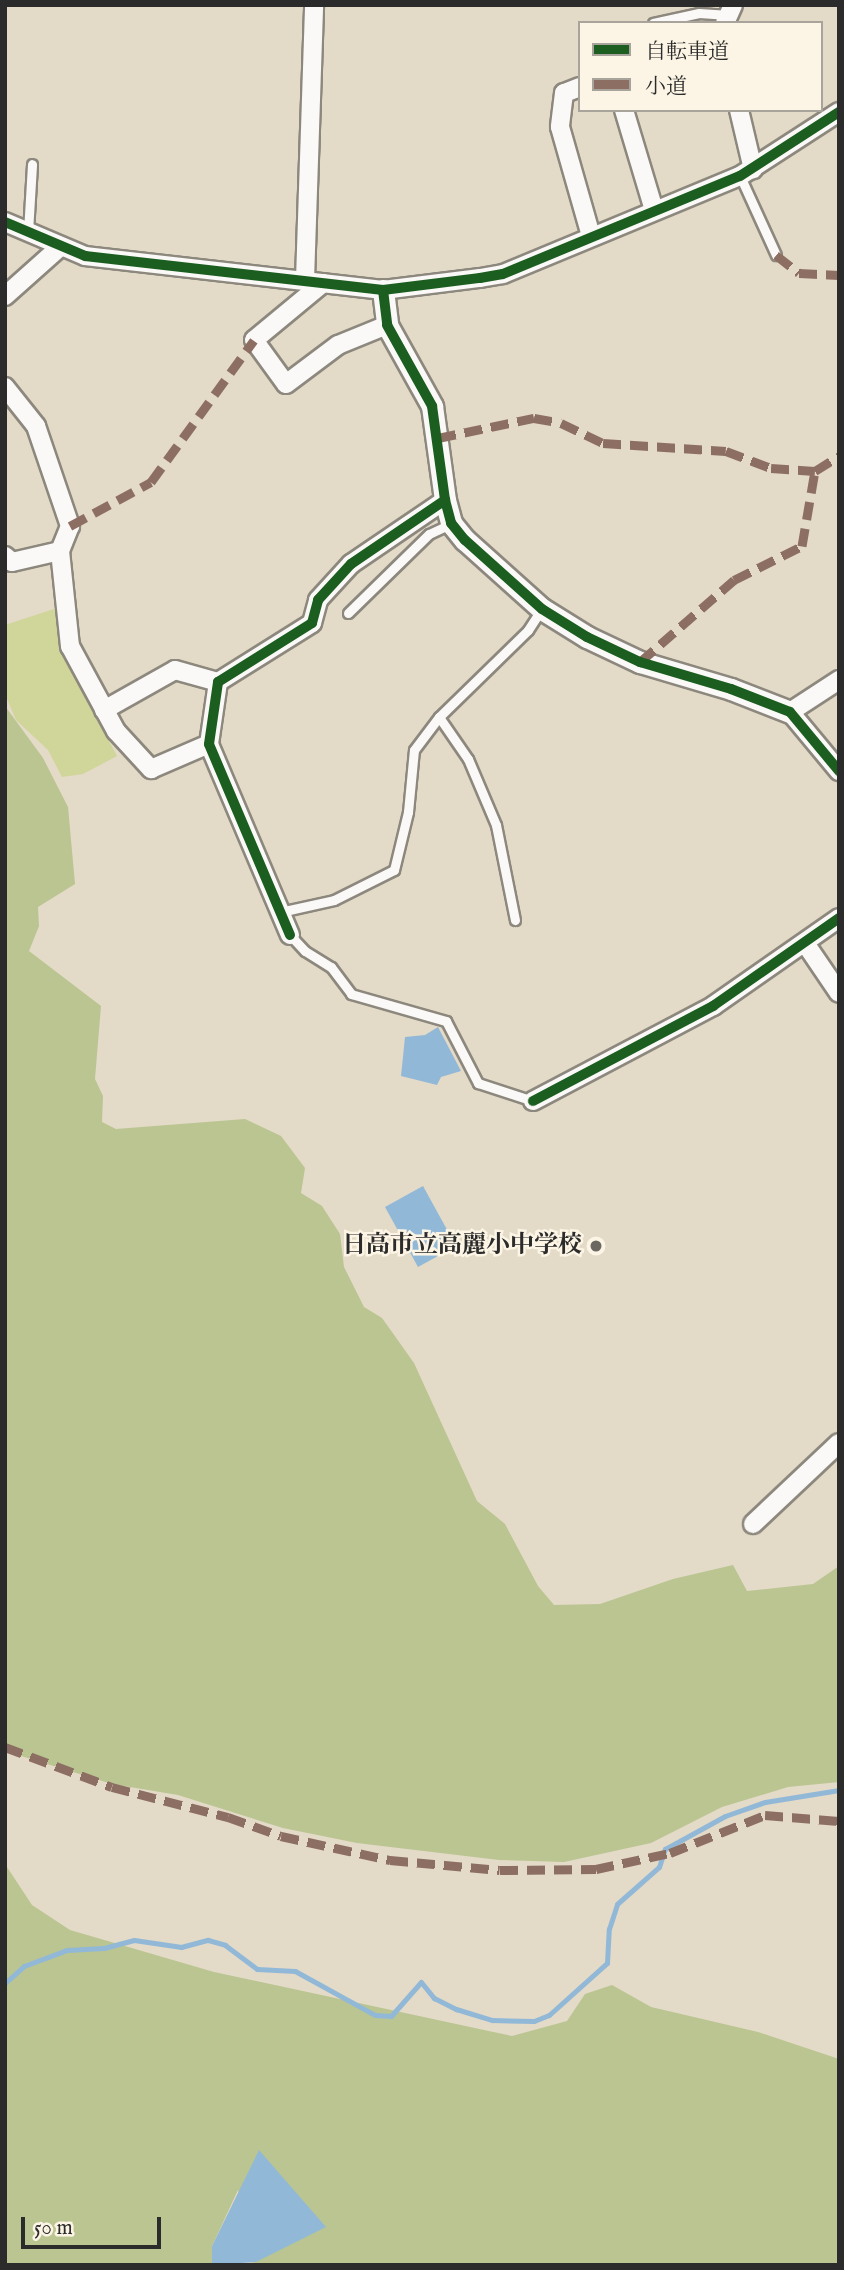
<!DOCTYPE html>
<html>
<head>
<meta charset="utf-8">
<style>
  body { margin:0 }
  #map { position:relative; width:844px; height:2270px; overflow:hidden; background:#e3dac7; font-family:"IM FELL English","Noto Serif JP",serif }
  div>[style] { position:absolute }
  .green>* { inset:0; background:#d0d599 }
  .forest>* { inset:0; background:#bac591 }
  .water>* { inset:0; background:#92b8d8 }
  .stream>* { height:5px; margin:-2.5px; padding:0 2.5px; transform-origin:2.5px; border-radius:2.5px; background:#92b8d8 }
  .roads { filter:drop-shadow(2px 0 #8d887e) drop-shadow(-2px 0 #8d887e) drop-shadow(0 2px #8d887e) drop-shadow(0 -2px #8d887e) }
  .service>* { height:9px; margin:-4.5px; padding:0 4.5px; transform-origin:4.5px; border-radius:4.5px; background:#fbf9f7 }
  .minor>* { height:18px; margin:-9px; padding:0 9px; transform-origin:9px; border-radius:9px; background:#fbf9f7 }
  .tertiary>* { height:21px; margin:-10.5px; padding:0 10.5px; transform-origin:10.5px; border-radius:10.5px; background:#fbf9f7 }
  .quiet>* { height:9px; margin-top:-4.5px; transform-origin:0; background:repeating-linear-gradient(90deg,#8d6e63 0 18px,transparent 0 27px) }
  .cycleway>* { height:10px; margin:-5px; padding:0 5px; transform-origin:5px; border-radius:5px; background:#1b5e20 }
  .dots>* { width:19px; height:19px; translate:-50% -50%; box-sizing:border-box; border:4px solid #fcf5e5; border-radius:50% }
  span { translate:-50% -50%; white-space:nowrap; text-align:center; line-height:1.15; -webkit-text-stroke:5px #fcf5e5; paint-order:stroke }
  .poi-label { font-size:24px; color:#2b2b2b; font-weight:700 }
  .right { translate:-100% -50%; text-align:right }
  .frame { position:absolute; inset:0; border:7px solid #2b2b2b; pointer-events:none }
  .legend { position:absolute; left:578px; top:21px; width:245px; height:91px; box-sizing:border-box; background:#fcf5e5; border:2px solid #a8a49b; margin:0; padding:9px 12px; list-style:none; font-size:21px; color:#2b2b2b }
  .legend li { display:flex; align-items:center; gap:14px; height:35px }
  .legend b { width:35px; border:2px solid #a8a49b }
  .scale { position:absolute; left:21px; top:2217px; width:140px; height:32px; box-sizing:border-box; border:4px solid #2b2b2b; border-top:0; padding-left:9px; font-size:21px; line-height:24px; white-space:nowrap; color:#2b2b2b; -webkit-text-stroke:5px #fcf5e5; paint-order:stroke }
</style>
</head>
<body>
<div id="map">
  <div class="green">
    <div style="clip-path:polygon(57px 608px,69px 665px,117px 756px,83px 774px,62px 777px,48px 750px,16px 720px,5px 694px,5px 625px)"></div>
  </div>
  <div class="forest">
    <div style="clip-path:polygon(5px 706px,43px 758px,68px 807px,75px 884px,38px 907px,39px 926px,29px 951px,101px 1006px,95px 1079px,103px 1096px,102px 1122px,116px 1129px,245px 1119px,281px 1136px,305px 1168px,301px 1193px,322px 1206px,340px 1234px,344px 1267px,364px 1307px,382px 1318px,414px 1363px,477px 1501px,505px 1524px,538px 1586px,554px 1605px,600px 1604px,673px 1579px,733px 1565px,747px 1591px,813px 1584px,839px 1566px,839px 1782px,788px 1787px,722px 1807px,651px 1843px,564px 1862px,499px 1860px,357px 1843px,283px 1828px,178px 1795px,112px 1784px,5px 1751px)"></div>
    <div style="clip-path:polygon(5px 1864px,32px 1905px,70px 1930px,214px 1972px,512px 2036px,567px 2021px,585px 1994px,612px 1985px,651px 2007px,758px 2032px,839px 2059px,839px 2265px,236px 2265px,256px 2262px,238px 2190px,212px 2246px,212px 2265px,5px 2265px)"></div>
  </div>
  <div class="water">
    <div style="clip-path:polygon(438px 1027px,461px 1071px,441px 1077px,437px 1085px,401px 1076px,405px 1037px,425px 1035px)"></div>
    <div style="clip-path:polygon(423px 1186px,456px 1246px,418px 1267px,385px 1207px)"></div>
    <div style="clip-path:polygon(259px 2150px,326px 2227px,256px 2262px,212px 2265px,212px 2246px)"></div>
  </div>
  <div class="stream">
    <div style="left:5px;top:1983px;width:25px;rotate:-42deg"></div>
    <div style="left:24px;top:1966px;width:46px;rotate:-20.4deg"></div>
    <div style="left:67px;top:1950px;width:37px;rotate:-3deg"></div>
    <div style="left:104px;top:1948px;width:31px;rotate:-15deg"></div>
    <div style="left:134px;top:1940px;width:48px;rotate:8.5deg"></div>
    <div style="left:181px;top:1947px;width:28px;rotate:-15deg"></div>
    <div style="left:208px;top:1940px;width:18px;rotate:16deg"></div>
    <div style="left:225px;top:1945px;width:40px;rotate:37deg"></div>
    <div style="left:257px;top:1969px;width:38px;rotate:3deg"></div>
    <div style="left:295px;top:1971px;width:91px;rotate:28.8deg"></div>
    <div style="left:375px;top:2015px;width:16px;rotate:4deg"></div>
    <div style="left:391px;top:2016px;width:45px;rotate:-48.6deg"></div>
    <div style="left:421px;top:1982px;width:21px;rotate:51deg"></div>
    <div style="left:434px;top:1998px;width:25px;rotate:27deg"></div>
    <div style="left:456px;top:2009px;width:38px;rotate:17deg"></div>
    <div style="left:492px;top:2020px;width:42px;rotate:1.4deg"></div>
    <div style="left:534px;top:2021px;width:16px;rotate:-22deg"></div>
    <div style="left:549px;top:2015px;width:78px;rotate:-41.9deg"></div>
    <div style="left:607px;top:1963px;width:34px;rotate:-87deg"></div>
    <div style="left:609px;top:1929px;width:26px;rotate:-72deg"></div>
    <div style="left:617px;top:1904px;width:56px;rotate:-41.4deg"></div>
    <div style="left:659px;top:1867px;width:19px;rotate:-72deg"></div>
    <div style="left:665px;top:1849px;width:68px;rotate:-28.8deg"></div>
    <div style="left:725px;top:1816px;width:42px;rotate:-19.3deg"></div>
    <div style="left:765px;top:1802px;width:75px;rotate:-9.2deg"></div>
  </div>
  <div class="roads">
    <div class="service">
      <div style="left:653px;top:23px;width:47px;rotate:-12.3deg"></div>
      <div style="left:699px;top:13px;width:26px;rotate:4deg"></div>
      <div style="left:740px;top:176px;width:87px;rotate:65.5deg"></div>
      <div style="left:28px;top:232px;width:68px;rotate:-86.6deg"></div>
      <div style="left:348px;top:613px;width:113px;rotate:-44.3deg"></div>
      <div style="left:429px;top:534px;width:23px;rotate:-25deg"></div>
      <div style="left:439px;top:717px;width:51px;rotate:55.4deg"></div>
      <div style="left:468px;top:759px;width:72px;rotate:67deg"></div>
      <div style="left:496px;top:825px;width:97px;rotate:78.7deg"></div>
      <div style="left:280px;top:912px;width:55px;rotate:-12.5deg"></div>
      <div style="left:334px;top:900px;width:67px;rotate:-26.6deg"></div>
      <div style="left:394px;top:870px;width:60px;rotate:-76.4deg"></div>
      <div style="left:408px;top:812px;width:62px;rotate:-84.5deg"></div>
      <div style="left:414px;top:750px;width:41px;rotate:-52.9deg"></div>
      <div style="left:439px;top:717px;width:124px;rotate:-44.3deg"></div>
      <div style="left:528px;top:630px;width:24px;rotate:-57deg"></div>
      <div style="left:290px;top:935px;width:22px;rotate:47deg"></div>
      <div style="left:305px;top:951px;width:31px;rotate:32deg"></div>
      <div style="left:331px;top:967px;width:34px;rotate:53deg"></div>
      <div style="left:351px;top:994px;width:99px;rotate:15.9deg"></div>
      <div style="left:446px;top:1021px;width:70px;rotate:62.7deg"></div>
      <div style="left:478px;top:1083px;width:58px;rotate:18.1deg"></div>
    </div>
    <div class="minor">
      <div style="left:725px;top:23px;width:20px;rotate:-66deg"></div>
      <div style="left:580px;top:87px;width:17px;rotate:159deg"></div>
      <div style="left:564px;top:93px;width:34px;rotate:97deg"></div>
      <div style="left:560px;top:127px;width:113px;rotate:74.1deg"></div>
      <div style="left:624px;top:110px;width:104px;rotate:73.3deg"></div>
      <div style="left:739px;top:110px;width:61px;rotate:76.7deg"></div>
      <div style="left:5px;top:222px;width:87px;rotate:23deg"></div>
      <div style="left:85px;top:256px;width:300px;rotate:6.5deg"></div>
      <div style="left:383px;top:290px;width:98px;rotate:-7.1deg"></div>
      <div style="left:480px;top:278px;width:23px;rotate:-10deg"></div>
      <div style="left:503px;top:274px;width:256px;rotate:-22.5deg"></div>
      <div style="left:740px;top:176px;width:118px;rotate:-32.9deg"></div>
      <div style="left:305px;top:280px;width:275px;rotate:-88.1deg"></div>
      <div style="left:323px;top:283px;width:89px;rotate:140.4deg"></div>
      <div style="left:254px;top:340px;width:54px;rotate:54deg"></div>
      <div style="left:286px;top:384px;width:65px;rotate:-36.9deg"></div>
      <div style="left:338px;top:345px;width:53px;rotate:-22.2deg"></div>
      <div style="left:5px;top:296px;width:74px;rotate:-41.7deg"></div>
      <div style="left:5px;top:387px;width:50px;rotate:51.5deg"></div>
      <div style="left:36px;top:426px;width:106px;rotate:71.2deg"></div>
      <div style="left:70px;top:526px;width:27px;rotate:112deg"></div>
      <div style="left:60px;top:551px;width:96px;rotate:84deg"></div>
      <div style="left:70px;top:646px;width:97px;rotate:61.6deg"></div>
      <div style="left:116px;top:731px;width:52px;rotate:47.4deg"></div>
      <div style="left:151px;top:769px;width:63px;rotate:-23.3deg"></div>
      <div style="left:5px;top:556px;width:9px;rotate:41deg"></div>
      <div style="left:12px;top:562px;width:49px;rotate:-12.9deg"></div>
      <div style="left:839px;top:680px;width:59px;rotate:146.9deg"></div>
      <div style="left:790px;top:712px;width:77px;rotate:50.3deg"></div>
      <div style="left:104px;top:710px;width:81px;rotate:-29.4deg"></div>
      <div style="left:175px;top:670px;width:45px;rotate:15.6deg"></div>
      <div style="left:290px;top:935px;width:207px;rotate:-113deg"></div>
      <div style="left:209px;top:744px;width:63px;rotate:-81.7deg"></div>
      <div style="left:218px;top:682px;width:111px;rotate:-32.1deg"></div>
      <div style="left:312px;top:623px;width:24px;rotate:-75deg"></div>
      <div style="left:318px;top:600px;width:49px;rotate:-47.5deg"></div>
      <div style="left:351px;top:564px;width:114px;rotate:-34.2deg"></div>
      <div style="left:805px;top:943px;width:60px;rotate:55.8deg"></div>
      <div style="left:533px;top:1101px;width:204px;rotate:-27.8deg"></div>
      <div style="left:713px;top:1006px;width:154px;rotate:-34.9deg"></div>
      <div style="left:753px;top:1524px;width:118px;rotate:-43.3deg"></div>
    </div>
    <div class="tertiary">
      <div style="left:383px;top:290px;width:35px;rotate:83deg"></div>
      <div style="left:387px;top:325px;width:93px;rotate:60.9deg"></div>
      <div style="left:432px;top:406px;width:95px;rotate:82.1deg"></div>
      <div style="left:445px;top:500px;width:24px;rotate:75deg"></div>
      <div style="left:451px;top:523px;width:22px;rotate:51deg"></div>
      <div style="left:465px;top:540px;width:103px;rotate:41.9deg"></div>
      <div style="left:542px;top:609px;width:53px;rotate:31.9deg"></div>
      <div style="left:587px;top:637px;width:59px;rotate:25.3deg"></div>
      <div style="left:640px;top:662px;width:95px;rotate:16.5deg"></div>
      <div style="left:731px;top:689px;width:63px;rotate:21.3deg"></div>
    </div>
  </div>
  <div class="quiet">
    <div style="left:776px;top:255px;width:29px;rotate:38deg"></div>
    <div style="left:799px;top:273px;width:40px;rotate:2.9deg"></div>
    <div style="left:438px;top:438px;width:98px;rotate:-11.8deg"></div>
    <div style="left:534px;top:418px;width:27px;rotate:10deg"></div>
    <div style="left:561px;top:423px;width:47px;rotate:25.5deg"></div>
    <div style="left:603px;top:443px;width:123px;rotate:3.7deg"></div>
    <div style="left:726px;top:451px;width:48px;rotate:20.7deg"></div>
    <div style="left:771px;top:468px;width:44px;rotate:3.9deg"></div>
    <div style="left:815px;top:471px;width:28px;rotate:-32deg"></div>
    <div style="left:70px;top:526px;width:92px;rotate:-28.5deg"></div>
    <div style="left:151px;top:482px;width:175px;rotate:-54deg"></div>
    <div style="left:640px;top:662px;width:125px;rotate:-41.1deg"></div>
    <div style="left:734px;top:580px;width:76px;rotate:-26.6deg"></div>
    <div style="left:802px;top:546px;width:76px;rotate:-80.2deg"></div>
    <div style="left:5px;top:1747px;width:114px;rotate:20.5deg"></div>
    <div style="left:112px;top:1787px;width:120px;rotate:14.5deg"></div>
    <div style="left:228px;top:1817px;width:56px;rotate:19.7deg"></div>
    <div style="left:281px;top:1836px;width:112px;rotate:12.4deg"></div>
    <div style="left:390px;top:1860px;width:110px;rotate:5.2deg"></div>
    <div style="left:500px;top:1870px;width:96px;rotate:-0.6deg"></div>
    <div style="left:596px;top:1869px;width:76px;rotate:-12.2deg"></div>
    <div style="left:670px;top:1853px;width:102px;rotate:-21.8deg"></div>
    <div style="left:765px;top:1815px;width:74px;rotate:4.6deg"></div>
  </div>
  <div class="cycleway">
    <div style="left:5px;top:222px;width:87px;rotate:23deg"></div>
    <div style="left:85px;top:256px;width:300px;rotate:6.5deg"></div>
    <div style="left:383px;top:290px;width:98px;rotate:-7.1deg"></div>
    <div style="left:480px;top:278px;width:23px;rotate:-10deg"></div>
    <div style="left:503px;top:274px;width:256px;rotate:-22.5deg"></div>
    <div style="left:740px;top:176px;width:118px;rotate:-32.9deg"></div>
    <div style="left:383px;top:290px;width:35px;rotate:83deg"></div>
    <div style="left:387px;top:325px;width:93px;rotate:60.9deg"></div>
    <div style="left:432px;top:406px;width:95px;rotate:82.1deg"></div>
    <div style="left:445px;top:500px;width:24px;rotate:75deg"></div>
    <div style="left:451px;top:523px;width:22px;rotate:51deg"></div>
    <div style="left:465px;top:540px;width:103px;rotate:41.9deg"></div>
    <div style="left:542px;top:609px;width:53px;rotate:31.9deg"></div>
    <div style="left:587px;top:637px;width:59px;rotate:25.3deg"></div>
    <div style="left:640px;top:662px;width:95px;rotate:16.5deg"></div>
    <div style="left:731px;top:689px;width:63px;rotate:21.3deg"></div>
    <div style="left:790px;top:712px;width:77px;rotate:50.3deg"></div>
    <div style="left:290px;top:935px;width:207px;rotate:-113deg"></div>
    <div style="left:209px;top:744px;width:63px;rotate:-81.7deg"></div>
    <div style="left:218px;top:682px;width:111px;rotate:-32.1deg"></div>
    <div style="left:312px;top:623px;width:24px;rotate:-75deg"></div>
    <div style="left:318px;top:600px;width:49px;rotate:-47.5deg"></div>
    <div style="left:351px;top:564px;width:114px;rotate:-34.2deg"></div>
    <div style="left:533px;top:1101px;width:204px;rotate:-27.8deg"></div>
    <div style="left:713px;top:1006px;width:154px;rotate:-34.9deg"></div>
  </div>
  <div class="dots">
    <div style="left:596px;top:1246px;background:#6b6862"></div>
  </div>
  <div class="poi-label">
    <span class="right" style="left:582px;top:1246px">日高市立高麗小中学校</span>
  </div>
  <div class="frame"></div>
  <ul class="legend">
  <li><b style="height:9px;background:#1b5e20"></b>自転車道</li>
  <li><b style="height:9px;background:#8d6e63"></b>小道</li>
  </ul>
  <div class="scale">50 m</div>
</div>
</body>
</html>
